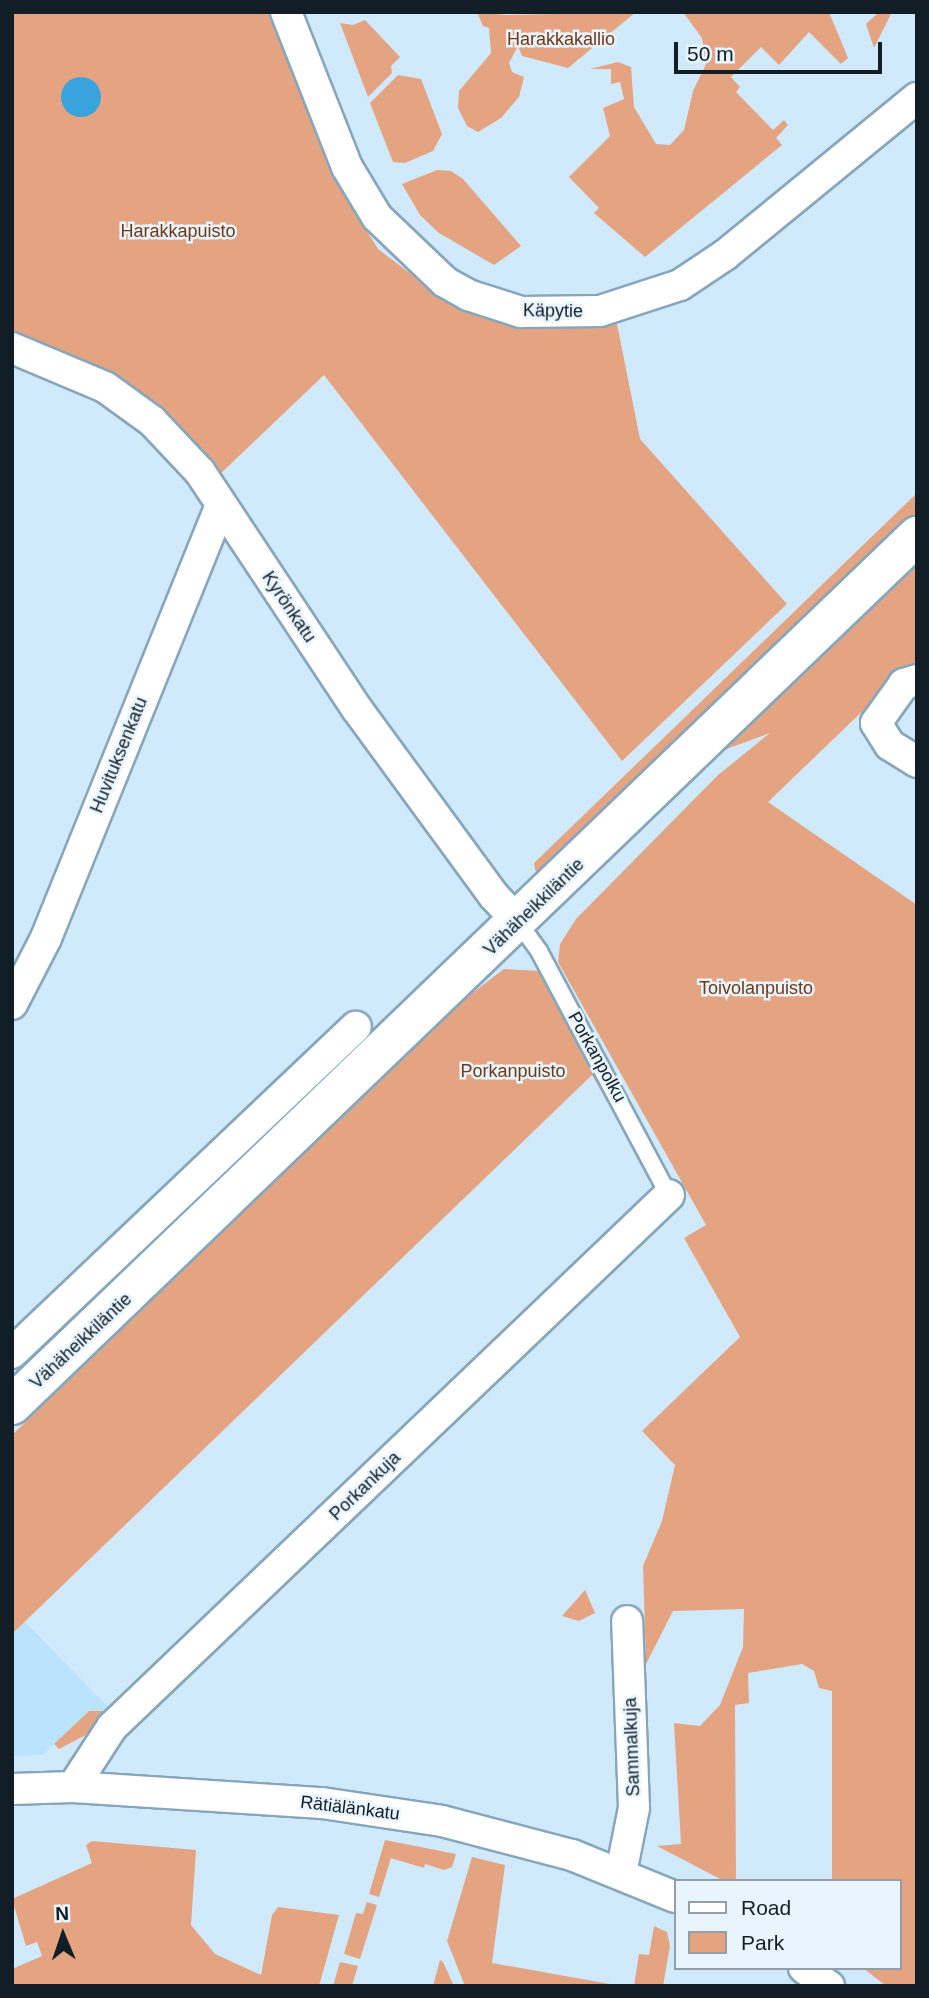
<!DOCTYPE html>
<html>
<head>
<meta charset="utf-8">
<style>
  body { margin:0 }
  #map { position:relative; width:929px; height:1998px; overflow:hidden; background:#d0eafc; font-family:Helvetica,sans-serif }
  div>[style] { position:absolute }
  .built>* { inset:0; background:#bae3fe }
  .green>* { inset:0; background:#e4a482 }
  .water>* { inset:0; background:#3aa2dd }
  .round { border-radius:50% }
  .roads { filter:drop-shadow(2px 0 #87a6bc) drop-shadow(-2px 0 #87a6bc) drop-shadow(0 2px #87a6bc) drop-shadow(0 -2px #87a6bc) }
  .service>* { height:16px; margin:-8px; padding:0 8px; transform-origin:8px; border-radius:8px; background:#fff }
  .minor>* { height:30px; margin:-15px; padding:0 15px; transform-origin:15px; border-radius:15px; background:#fff }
  .tertiary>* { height:38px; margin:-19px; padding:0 19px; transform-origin:19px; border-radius:19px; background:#fff }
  span { translate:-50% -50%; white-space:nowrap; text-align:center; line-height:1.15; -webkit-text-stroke:5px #e8f5fe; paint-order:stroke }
  .park-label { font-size:18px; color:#723813 }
  .street-label { font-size:18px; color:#121e26 }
  .frame { position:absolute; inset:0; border:14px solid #121e26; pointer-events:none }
  .legend { position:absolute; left:674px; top:1879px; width:228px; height:91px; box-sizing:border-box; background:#e8f5fe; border:2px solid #929fa8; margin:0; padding:9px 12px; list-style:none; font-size:21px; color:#121e26 }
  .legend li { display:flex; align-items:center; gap:14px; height:35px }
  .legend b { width:35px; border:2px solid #929fa8 }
  .north { position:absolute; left:28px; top:1900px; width:70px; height:70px; -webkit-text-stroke:5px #e8f5fe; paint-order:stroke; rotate:358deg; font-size:19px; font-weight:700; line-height:28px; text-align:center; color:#121e26 }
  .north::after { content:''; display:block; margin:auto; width:24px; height:32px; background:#121e26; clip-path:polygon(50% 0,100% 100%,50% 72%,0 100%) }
  .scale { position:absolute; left:674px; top:42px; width:208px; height:32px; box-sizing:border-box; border:4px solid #121e26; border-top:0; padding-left:9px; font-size:21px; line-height:24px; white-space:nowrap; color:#121e26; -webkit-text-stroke:5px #e8f5fe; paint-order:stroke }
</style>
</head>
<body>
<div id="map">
  <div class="built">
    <div style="clip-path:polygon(25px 1622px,112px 1711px,89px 1711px,42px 1755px,12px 1756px,12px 1634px)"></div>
  </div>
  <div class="green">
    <div style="clip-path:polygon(12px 12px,272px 12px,333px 176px,378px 249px,444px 299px,485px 316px,544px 329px,617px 324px,640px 439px,787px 604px,622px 761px,324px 375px,217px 477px,12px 336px)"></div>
    <div style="clip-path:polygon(477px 12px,506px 15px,636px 12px,568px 68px,522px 56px,518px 46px,509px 63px,512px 72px,524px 77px,519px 97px,501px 118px,478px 132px,467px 126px,458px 108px,459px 91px,491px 53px,489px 28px,483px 26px)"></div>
    <div style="clip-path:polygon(683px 12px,829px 12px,848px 58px,841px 64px,809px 32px,779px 65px,761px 47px,731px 77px,740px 87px,736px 92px,773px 130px,784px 120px,788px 125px,776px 138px,782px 145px,645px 257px,594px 213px,599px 208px,569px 177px,610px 136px,603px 108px,624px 99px,620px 82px,611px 84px,611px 69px,590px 69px,618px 62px,631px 67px,634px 107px,656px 144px,670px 145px,684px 130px,693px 91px,706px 64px,702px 38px)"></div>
    <div style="clip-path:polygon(879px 12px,892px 12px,874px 48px,866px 24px)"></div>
    <div style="clip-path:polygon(365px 20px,400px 57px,391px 66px,392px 73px,368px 97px,340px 23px,353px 25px)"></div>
    <div style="clip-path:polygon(398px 75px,421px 79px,442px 134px,433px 151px,405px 163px,393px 162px,370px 103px)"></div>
    <div style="clip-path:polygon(437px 170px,451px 171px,463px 179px,521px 246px,494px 265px,439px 233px,420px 215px,402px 184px)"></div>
    <div style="clip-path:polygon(917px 493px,917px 516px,542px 877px,535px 870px,534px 863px)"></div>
    <div style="clip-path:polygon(917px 563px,917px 674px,872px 702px,768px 802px,917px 905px,917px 1986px,886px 1986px,863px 1968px,899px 1968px,899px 1881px,832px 1881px,832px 1691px,819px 1688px,814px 1671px,802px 1664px,748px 1673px,749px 1703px,735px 1705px,736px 1881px,724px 1881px,657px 1846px,681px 1844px,674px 1723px,700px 1726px,720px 1705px,743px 1647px,744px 1609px,673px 1611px,646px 1664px,643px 1566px,662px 1521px,675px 1465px,642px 1431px,740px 1337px,684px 1238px,706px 1225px,558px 962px,560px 944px,576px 919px,718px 775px,770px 733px,724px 750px)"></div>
    <div style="clip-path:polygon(504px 969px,541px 971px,633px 1138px,629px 1140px,592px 1075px,12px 1634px,12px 1435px,467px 997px)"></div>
    <div style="clip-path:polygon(585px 1590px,595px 1613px,579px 1621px,562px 1616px)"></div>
    <div style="clip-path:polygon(89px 1711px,112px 1711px,84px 1736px,59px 1749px,54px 1744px)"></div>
    <div style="clip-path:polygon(385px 1840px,456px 1854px,452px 1867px,444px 1870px,425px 1864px,424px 1868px,391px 1858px,379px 1897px,369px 1894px)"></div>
    <div style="clip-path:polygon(92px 1841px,196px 1850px,191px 1925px,215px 1954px,261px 1975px,272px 1915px,278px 1907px,339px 1915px,319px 1986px,12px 1986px,12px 1969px,42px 1956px,37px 1942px,26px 1946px,12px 1899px,92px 1863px,86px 1845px)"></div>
    <div style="clip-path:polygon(472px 1857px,505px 1865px,492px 1963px,621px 1986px,465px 1986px,447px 1941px)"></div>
    <div style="clip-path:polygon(367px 1902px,377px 1905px,360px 1959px,344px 1954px,356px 1913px,363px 1914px)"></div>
    <div style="clip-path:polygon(654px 1926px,667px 1932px,670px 1946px,663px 1986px,634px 1986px,639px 1954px,649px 1955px)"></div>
    <div style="clip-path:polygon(440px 1960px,443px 1962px,454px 1986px,433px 1986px)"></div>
    <div style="clip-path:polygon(340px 1962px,358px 1966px,352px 1986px,333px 1986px)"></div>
  </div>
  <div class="water">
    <div class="round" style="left:61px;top:77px;width:40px;height:40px"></div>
  </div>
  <div class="roads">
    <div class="service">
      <div style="left:518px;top:922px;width:36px;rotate:54deg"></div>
      <div style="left:539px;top:951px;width:276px;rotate:62deg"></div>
    </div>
    <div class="minor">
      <div style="left:286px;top:12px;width:167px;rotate:68.5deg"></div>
      <div style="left:347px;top:167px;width:58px;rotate:59deg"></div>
      <div style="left:377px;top:217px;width:94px;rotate:43.7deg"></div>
      <div style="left:445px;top:282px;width:26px;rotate:29deg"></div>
      <div style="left:468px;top:295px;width:56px;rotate:17.8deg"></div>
      <div style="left:521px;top:312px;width:79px;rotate:-0.7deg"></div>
      <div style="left:600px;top:311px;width:84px;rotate:-18deg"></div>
      <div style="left:680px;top:285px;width:54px;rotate:-33.7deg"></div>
      <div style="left:725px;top:255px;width:248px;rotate:-39.3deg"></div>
      <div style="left:12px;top:348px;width:101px;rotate:22.8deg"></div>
      <div style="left:105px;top:387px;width:58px;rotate:35.9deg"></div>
      <div style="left:152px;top:421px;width:70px;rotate:46.7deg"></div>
      <div style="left:200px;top:472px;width:284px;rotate:56.5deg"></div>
      <div style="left:357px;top:709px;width:232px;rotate:53.8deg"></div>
      <div style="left:494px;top:896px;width:35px;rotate:47deg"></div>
      <div style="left:917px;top:680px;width:14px;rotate:163deg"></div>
      <div style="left:904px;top:684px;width:48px;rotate:125.7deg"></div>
      <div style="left:876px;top:723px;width:26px;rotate:58deg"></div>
      <div style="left:890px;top:745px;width:32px;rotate:32deg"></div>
      <div style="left:12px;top:1004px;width:74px;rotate:-62.7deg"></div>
      <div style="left:46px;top:938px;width:467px;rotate:-68deg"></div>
      <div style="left:12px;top:1353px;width:474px;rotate:-43.5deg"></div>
      <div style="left:73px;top:1787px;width:72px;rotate:-57deg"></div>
      <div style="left:112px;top:1727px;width:770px;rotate:-43.68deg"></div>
      <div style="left:12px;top:1789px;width:61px;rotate:-1.9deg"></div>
      <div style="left:73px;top:1787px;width:250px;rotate:3.7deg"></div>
      <div style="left:322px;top:1803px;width:121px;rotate:8.5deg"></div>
      <div style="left:442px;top:1821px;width:134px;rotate:14.7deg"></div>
      <div style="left:572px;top:1855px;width:111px;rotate:22.2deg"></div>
      <div style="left:621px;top:1873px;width:66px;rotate:-78.7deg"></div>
      <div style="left:634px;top:1808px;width:187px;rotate:-92.1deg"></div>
      <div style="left:804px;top:1968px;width:31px;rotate:36deg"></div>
    </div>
    <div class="tertiary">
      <div style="left:12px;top:1405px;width:1255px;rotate:-43.84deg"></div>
    </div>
  </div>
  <div class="park-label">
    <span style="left:561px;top:39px">Harakkakallio</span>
    <span style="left:178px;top:231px">Harakkapuisto</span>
    <span style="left:756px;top:988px">Toivolanpuisto</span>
    <span style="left:513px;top:1071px">Porkanpuisto</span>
  </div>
  <div class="street-label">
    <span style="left:553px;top:311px;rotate:1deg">Käpytie</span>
    <span style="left:289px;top:607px;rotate:56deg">Kyrönkatu</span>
    <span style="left:119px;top:755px;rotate:-68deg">Huvituksenkatu</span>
    <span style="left:534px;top:907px;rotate:-44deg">Vähäheikkiläntie</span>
    <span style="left:597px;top:1057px;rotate:61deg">Porkanpolku</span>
    <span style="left:81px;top:1341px;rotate:-43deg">Vähäheikkiläntie</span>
    <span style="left:365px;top:1486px;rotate:-44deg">Porkankuja</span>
    <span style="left:632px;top:1747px;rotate:-92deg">Sammalkuja</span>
    <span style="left:350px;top:1808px;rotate:7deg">Rätiälänkatu</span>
  </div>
  <div class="frame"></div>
  <ul class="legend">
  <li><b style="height:9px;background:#fff"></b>Road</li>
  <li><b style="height:19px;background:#e4a482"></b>Park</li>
  </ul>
  <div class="north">N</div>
  <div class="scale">50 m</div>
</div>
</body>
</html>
